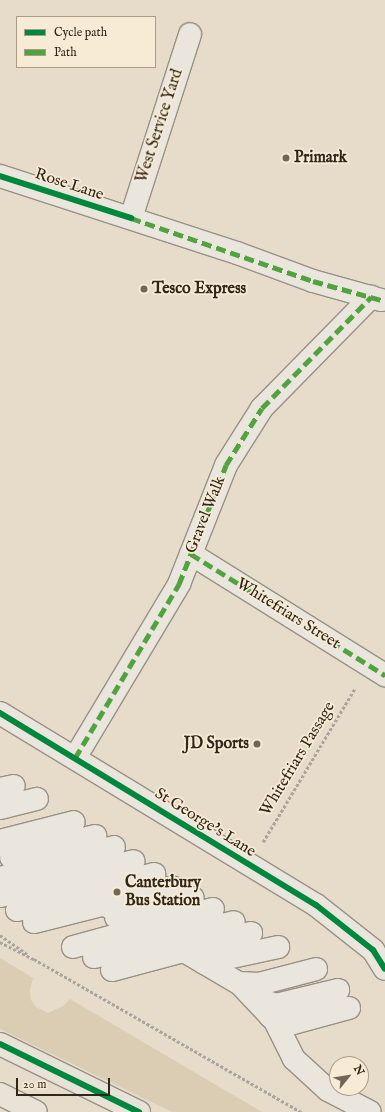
<!DOCTYPE html>
<html>
<head>
<meta charset="utf-8">
<style>
  body { margin:0 }
  #map { position:relative; width:385px; height:1112px; overflow:hidden; background:#e7dcca; font-family:"IM FELL English",serif }
  div>[style] { position:absolute }
  .green>* { inset:0; background:#dbcdb4 }
  .path>* { height:2.5px; margin-top:-1.25px; transform-origin:0; background:repeating-linear-gradient(90deg,#a9a49c 0 3px,transparent 0 5px) }
  .roads { filter:drop-shadow(1px 0 #989185) drop-shadow(-1px 0 #989185) drop-shadow(0 1px #989185) drop-shadow(0 -1px #989185) }
  .minor>* { height:22px; margin:-11px; padding:0 11px; transform-origin:11px; border-radius:11px; background:#ebe6dd }
  .highway>* { height:22px; margin:-11px; padding:0 11px; transform-origin:11px; border-radius:11px; background:#e8e2d7 }
  .quiet>* { height:5px; margin-top:-2.5px; transform-origin:0; background:repeating-linear-gradient(90deg,#52a340 0 10px,transparent 0 15px) }
  .cycleway>* { height:6px; margin:-3px; padding:0 3px; transform-origin:3px; border-radius:3px; background:#00873e }
  .dots>* { width:11px; height:11px; translate:-50% -50%; box-sizing:border-box; border:2px solid #f7ebd5; border-radius:50% }
  span { translate:-50% -50%; white-space:nowrap; text-align:center; line-height:1.15; -webkit-text-stroke:3.5px #f7ebd5; paint-order:stroke }
  .street-label { font-size:16px; color:#30271b }
  .poi-label { font-size:16px; color:#30271b; font-weight:700 }
  .left { translate:0 -50%; text-align:left }
  .right { translate:-100% -50%; text-align:right }
  .legend { position:absolute; left:16px; top:16px; width:140px; height:52px; box-sizing:border-box; background:#f7ebd5; border:1px solid #a79d8b; margin:0; padding:5px 7px; list-style:none; font-size:12px; color:#30271b }
  .legend li { display:flex; align-items:center; gap:8px; height:20px }
  .legend b { width:20px; border:1px solid #a79d8b }
  .north { position:absolute; left:329px; top:1056px; width:40px; height:40px; box-sizing:border-box; background:#f7ebd5; border:1px solid #a79d8b; border-radius:50%; rotate:60deg; font-size:11px; font-weight:700; line-height:16px; text-align:center; color:#30271b }
  .north::after { content:''; display:block; margin:auto; width:14px; height:18px; background:#706658; clip-path:polygon(50% 0,100% 100%,50% 72%,0 100%) }
  .scale { position:absolute; left:16px; top:1078px; width:94px; height:18px; box-sizing:border-box; border:2px solid #30271b; border-top:0; padding-left:5px; font-size:12px; line-height:14px; white-space:nowrap; color:#30271b; -webkit-text-stroke:3px #f7ebd5; paint-order:stroke }
</style>
</head>
<body>
<div id="map">
  <div class="green">
    <div style="clip-path:polygon(0 958px,33px 978px,30px 990px,31px 1000px,36px 1007px,48px 1013px,63px 1006px,70px 999px,262px 1112px,172px 1112px,0 1029px)"></div>
  </div>
  <div class="path">
    <div style="left:263px;top:842px;width:179px;rotate:-59.1deg"></div>
    <div style="left:0;top:935px;width:33px;rotate:35deg"></div>
    <div style="left:0;top:942px;width:38px;rotate:27deg"></div>
    <div style="left:34px;top:959px;width:308px;rotate:29.8deg"></div>
  </div>
  <div class="roads">
    <div class="minor">
      <div style="left:0;top:176px;width:249px;rotate:18deg"></div>
      <div style="left:237px;top:253px;width:81px;rotate:20.2deg"></div>
      <div style="left:313px;top:281px;width:71px;rotate:15.6deg"></div>
      <div style="left:131px;top:218px;width:193px;rotate:-72.2deg"></div>
      <div style="left:191px;top:554px;width:229px;rotate:32deg"></div>
      <div style="left:0;top:713px;width:370px;rotate:31.3deg"></div>
      <div style="left:316px;top:905px;width:73px;rotate:38.3deg"></div>
      <div style="left:373px;top:950px;width:22px;rotate:58deg"></div>
      <div style="left:75px;top:758px;width:203px;rotate:-59.1deg"></div>
      <div style="left:179px;top:584px;width:128px;rotate:-68.4deg"></div>
      <div style="left:226px;top:465px;width:67px;rotate:-57.7deg"></div>
      <div style="left:262px;top:408px;width:156px;rotate:-45.5deg"></div>
      <div style="left:0;top:789px;width:14px;rotate:-12deg"></div>
      <div style="left:0;top:808px;width:38px;rotate:-14deg"></div>
      <div style="left:0;top:841px;width:76px;rotate:-14.4deg"></div>
      <div style="left:0;top:843px;width:277px;rotate:30.4deg"></div>
      <div style="left:239px;top:983px;width:52px;rotate:46.5deg"></div>
      <div style="left:275px;top:1021px;width:42px;rotate:63.4deg"></div>
      <div style="left:294px;top:1059px;width:46px;rotate:42.4deg"></div>
      <div style="left:328px;top:1090px;width:47px;rotate:27.6deg"></div>
      <div style="left:11px;top:857px;width:87px;rotate:-14deg"></div>
      <div style="left:0;top:878px;width:118px;rotate:-15.2deg"></div>
      <div style="left:0;top:896px;width:138px;rotate:-14.6deg"></div>
      <div style="left:17px;top:910px;width:142px;rotate:-14.7deg"></div>
      <div style="left:116px;top:917px;width:79px;rotate:-13.9deg"></div>
      <div style="left:34px;top:922px;width:143px;rotate:-14.1deg"></div>
      <div style="left:73px;top:947px;width:145px;rotate:-15.2deg"></div>
      <div style="left:94px;top:957px;width:144px;rotate:-14deg"></div>
      <div style="left:204px;top:963px;width:76px;rotate:-12.2deg"></div>
      <div style="left:112px;top:970px;width:144px;rotate:-14.9deg"></div>
      <div style="left:239px;top:983px;width:20px;rotate:3deg"></div>
      <div style="left:259px;top:984px;width:59px;rotate:-14.7deg"></div>
      <div style="left:253px;top:997px;width:24px;rotate:19deg"></div>
      <div style="left:276px;top:1005px;width:64px;rotate:-13.6deg"></div>
      <div style="left:270px;top:1016px;width:24px;rotate:17deg"></div>
      <div style="left:293px;top:1023px;width:58px;rotate:-15deg"></div>
    </div>
    <div class="highway">
      <div style="left:0;top:1044px;width:155px;rotate:26.1deg"></div>
      <div style="left:0;top:1094px;width:40px;rotate:26.6deg"></div>
    </div>
  </div>
  <div class="quiet">
    <div style="left:131px;top:218px;width:193px;rotate:19.1deg"></div>
    <div style="left:313px;top:281px;width:75px;rotate:15.5deg"></div>
    <div style="left:191px;top:554px;width:229px;rotate:32deg"></div>
    <div style="left:75px;top:758px;width:203px;rotate:-59.1deg"></div>
    <div style="left:179px;top:584px;width:128px;rotate:-68.4deg"></div>
    <div style="left:226px;top:465px;width:67px;rotate:-57.7deg"></div>
    <div style="left:262px;top:408px;width:156px;rotate:-45.5deg"></div>
  </div>
  <div class="cycleway">
    <div style="left:0;top:176px;width:138px;rotate:17.8deg"></div>
    <div style="left:0;top:713px;width:370px;rotate:31.3deg"></div>
    <div style="left:316px;top:905px;width:73px;rotate:38.3deg"></div>
    <div style="left:373px;top:950px;width:22px;rotate:58deg"></div>
    <div style="left:0;top:1044px;width:155px;rotate:26.1deg"></div>
  </div>
  <div class="dots">
    <div style="left:286px;top:158px;background:#706658"></div>
    <div style="left:144px;top:289px;background:#706658"></div>
    <div style="left:257px;top:744px;background:#706658"></div>
    <div style="left:117px;top:892px;background:#706658"></div>
  </div>
  <div class="street-label">
    <span style="left:160px;top:126px;rotate:-72deg">West Service Yard</span>
    <span style="left:69px;top:185px;rotate:18deg">Rose Lane</span>
    <span style="left:206px;top:515px;rotate:-68deg">Gravel Walk</span>
    <span style="left:288px;top:614px;rotate:32deg">Whitefriars Street</span>
    <span style="left:298px;top:759px;rotate:-59deg">Whitefriars Passage</span>
    <span style="left:205px;top:823px;rotate:32deg">St George's Lane</span>
  </div>
  <div class="poi-label">
    <span class="left" style="left:294px;top:158px">Primark</span>
    <span class="left" style="left:152px;top:289px">Tesco Express</span>
    <span class="right" style="left:249px;top:744px">JD Sports</span>
    <span class="left" style="left:125px;top:892px">Canterbury<br>Bus Station</span>
  </div>
  <ul class="legend">
  <li><b style="height:5px;background:#00873e"></b>Cycle path</li>
  <li><b style="height:5px;background:#52a340"></b>Path</li>
  </ul>
  <div class="north">N</div>
  <div class="scale">20 m</div>
</div>
</body>
</html>
